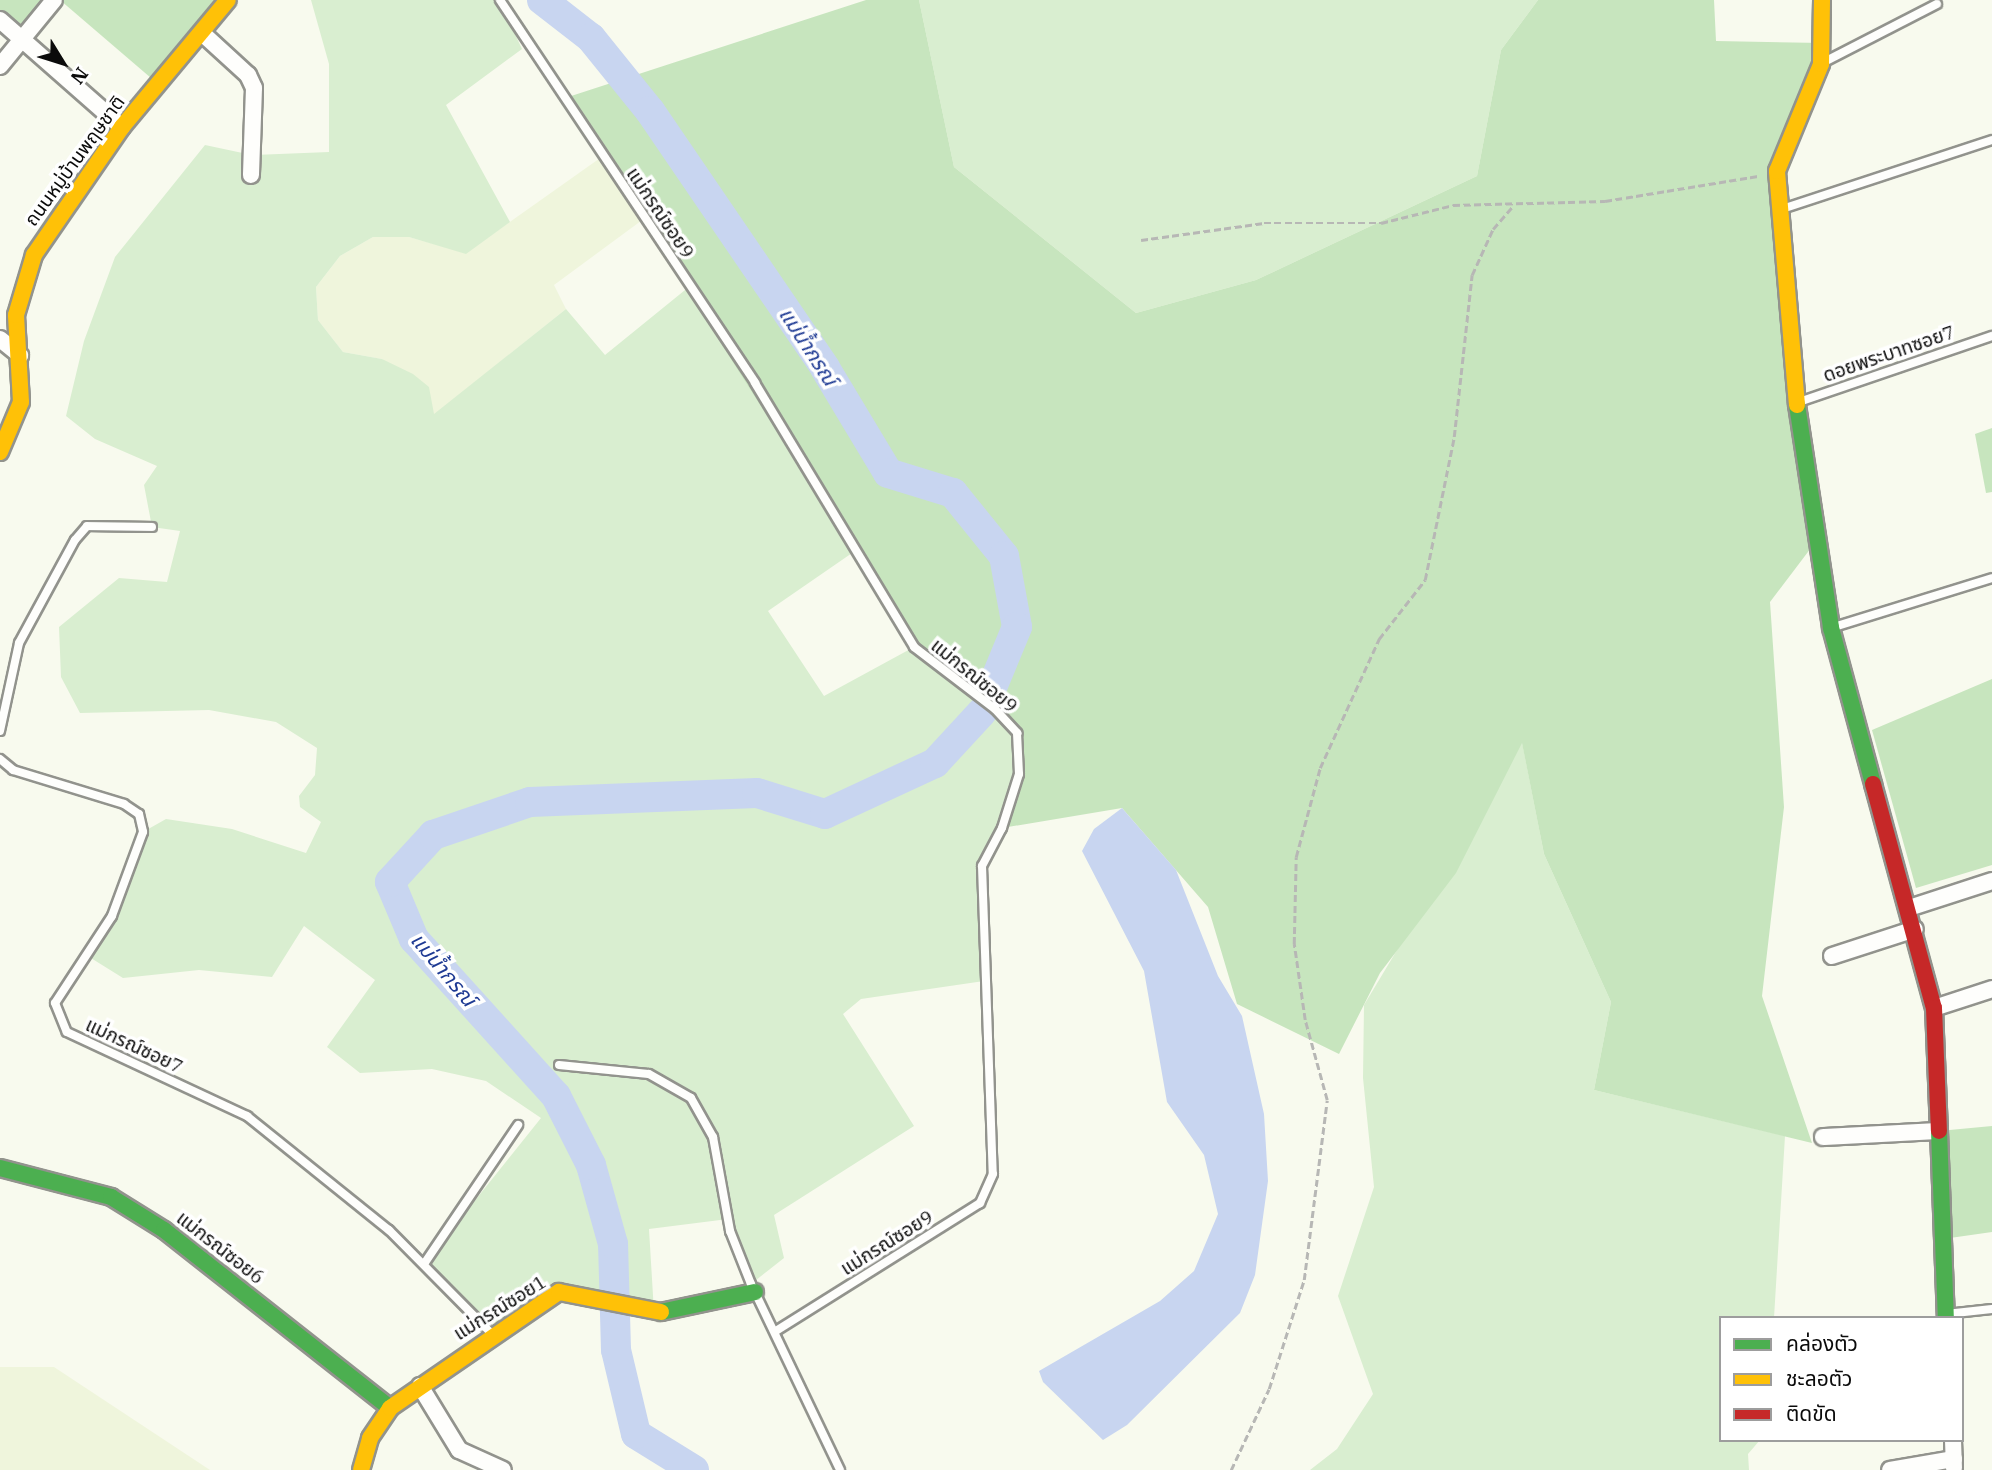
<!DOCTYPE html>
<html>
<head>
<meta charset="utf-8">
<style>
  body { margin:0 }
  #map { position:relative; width:1992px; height:1470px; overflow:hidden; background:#f8faee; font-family:"IBM Plex Serif","Noto Sans Thai",serif }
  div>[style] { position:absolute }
  .farmland>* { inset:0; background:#eff5dc }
  .green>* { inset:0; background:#d9eed0 }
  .forest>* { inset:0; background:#c7e5be }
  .water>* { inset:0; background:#c8d5f0 }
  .river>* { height:30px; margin:-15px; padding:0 15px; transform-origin:15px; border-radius:15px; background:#c8d5f0 }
  .path>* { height:2.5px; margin-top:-1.25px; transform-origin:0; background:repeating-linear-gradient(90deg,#b7b7b5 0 7px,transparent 0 10.5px) }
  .roads { filter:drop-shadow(2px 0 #92938d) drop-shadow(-2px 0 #92938d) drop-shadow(0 2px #92938d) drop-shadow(0 -2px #92938d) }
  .lane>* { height:8px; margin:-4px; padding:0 4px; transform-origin:4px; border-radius:4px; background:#fefefc }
  .street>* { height:16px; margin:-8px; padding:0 8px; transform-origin:8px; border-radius:8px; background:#fefefc }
  .fast>* { height:16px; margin:-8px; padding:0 8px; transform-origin:8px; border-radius:8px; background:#4caf50 }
  .slow>* { height:16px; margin:-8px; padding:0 8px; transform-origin:8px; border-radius:8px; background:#ffc107 }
  .jam>* { height:16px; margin:-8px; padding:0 8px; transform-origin:8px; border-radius:8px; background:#c62828 }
  span { translate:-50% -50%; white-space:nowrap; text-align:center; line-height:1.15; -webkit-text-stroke:7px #fff; paint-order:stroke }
  .street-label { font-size:19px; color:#0b0b0b }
  .water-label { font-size:21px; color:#1e3a93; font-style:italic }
  .legend { position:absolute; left:1719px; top:1316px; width:245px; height:126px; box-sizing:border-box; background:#fff; border:2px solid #9d9d9d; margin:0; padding:9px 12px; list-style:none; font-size:21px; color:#0b0b0b }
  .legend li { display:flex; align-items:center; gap:14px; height:35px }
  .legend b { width:35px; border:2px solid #9d9d9d }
  .north { position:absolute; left:28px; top:28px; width:70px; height:70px; -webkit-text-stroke:5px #fff; paint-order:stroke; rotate:128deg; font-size:19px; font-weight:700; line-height:28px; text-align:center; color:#0b0b0b }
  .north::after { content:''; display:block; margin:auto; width:24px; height:32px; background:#0b0b0b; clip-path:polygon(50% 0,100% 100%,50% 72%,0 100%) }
</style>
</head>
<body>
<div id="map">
  <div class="farmland">
    <div style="clip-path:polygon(603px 156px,645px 218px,554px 285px,566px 309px,434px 415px,382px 359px,343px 352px,318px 320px,316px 287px,340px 256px,373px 237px,409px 237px,466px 253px)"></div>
    <div style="clip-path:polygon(0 1367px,54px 1367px,210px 1470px,0 1470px)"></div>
  </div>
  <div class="green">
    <div style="clip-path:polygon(311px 0,499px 0,522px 49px,446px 105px,510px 222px,466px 254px,409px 237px,373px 237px,340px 256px,316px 287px,318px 320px,343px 352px,382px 359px,413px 374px,429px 387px,434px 414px,566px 309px,605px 355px,690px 286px,855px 551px,768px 611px,824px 696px,914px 647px,995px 709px,1017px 733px,1019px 774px,1002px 828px,982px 866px,984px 981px,861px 999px,843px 1014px,914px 1126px,774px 1215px,784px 1258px,751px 1284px,728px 1219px,649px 1229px,654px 1312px,583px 1291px,492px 1334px,424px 1264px,541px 1118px,486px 1081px,432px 1069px,360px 1073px,327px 1047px,375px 980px,304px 926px,272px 977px,199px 970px,123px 978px,86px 955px,112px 916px,143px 832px,166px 819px,232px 829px,306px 853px,321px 822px,300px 807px,299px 796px,315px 775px,317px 748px,276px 722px,209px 710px,80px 713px,61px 677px,59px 627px,119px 578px,167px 582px,180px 531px,152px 527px,144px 485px,157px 466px,95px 439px,66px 416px,84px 341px,115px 257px,205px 145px,252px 155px,329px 152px,329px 64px)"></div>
    <div style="clip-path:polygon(919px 0,1538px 0,1501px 50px,1477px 176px,1256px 280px,1136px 313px,954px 167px)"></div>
    <div style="clip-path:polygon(1522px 742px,1544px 854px,1611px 1002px,1594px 1090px,1785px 1136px,1774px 1318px,1721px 1318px,1721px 1440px,1760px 1440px,1748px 1454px,1749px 1470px,1310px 1470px,1337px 1449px,1373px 1394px,1338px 1296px,1374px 1187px,1363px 1078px,1364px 1005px)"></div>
  </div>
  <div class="forest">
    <div style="clip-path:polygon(0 0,54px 0,23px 38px,0 20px)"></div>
    <div style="clip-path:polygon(60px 0,228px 0,158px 84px)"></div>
    <div style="clip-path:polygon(866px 0,919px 0,954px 167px,1136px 313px,1256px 280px,1477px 176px,1501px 50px,1538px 0,1714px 0,1716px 41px,1823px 43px,1778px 171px,1817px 540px,1770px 602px,1784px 807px,1762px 996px,1812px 1143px,1594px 1090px,1611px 1002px,1544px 854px,1522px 743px,1456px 873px,1380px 973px,1339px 1054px,1237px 1004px,1208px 907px,1122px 808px,1002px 828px,1019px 774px,1017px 733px,995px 709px,914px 647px,565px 98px)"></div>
    <div style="clip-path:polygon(1992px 428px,1992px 492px,1986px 493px,1975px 434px)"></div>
    <div style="clip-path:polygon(1992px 679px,1992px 865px,1916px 888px,1872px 730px)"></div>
    <div style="clip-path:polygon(1992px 1126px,1992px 1232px,1943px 1239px,1939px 1131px)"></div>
  </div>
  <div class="water">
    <div style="clip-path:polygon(1122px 808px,1176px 870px,1218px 976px,1242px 1016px,1264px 1114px,1268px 1181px,1255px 1275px,1240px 1313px,1127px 1425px,1103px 1440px,1043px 1382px,1039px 1371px,1160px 1301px,1194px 1271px,1218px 1214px,1204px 1155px,1167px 1102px,1144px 971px,1082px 851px,1094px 829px)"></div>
  </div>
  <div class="river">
    <div style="left:542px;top:0;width:62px;rotate:37.8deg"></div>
    <div style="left:591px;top:38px;width:94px;rotate:51.1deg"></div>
    <div style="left:650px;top:111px;width:311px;rotate:55.7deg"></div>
    <div style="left:825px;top:368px;width:122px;rotate:59deg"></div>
    <div style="left:888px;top:473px;width:68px;rotate:17.1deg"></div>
    <div style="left:953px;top:493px;width:81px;rotate:51deg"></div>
    <div style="left:1004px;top:556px;width:72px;rotate:79.6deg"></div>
    <div style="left:1017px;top:627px;width:68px;rotate:112.4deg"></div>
    <div style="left:694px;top:1470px;width:68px;rotate:-148.2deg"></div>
    <div style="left:636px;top:1434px;width:86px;rotate:-103.4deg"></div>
    <div style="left:616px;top:1350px;width:106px;rotate:-91.6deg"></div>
    <div style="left:613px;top:1244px;width:82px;rotate:-105.6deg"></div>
    <div style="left:591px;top:1165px;width:77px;rotate:-116.9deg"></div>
    <div style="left:556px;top:1096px;width:212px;rotate:-132.1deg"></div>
    <div style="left:414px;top:939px;width:62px;rotate:-112.8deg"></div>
    <div style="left:390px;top:882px;width:64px;rotate:-47.5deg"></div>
    <div style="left:433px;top:835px;width:102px;rotate:-18.8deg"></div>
    <div style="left:530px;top:802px;width:227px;rotate:-2.3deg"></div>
    <div style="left:757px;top:793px;width:71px;rotate:17.2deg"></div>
    <div style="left:825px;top:814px;width:121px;rotate:-24.9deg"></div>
    <div style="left:935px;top:763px;width:69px;rotate:-47.3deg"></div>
  </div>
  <div class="path">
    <div style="left:1141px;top:240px;width:124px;rotate:-7.9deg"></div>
    <div style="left:1264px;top:223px;width:117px"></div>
    <div style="left:1381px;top:223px;width:74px;rotate:-14deg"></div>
    <div style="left:1453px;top:205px;width:152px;rotate:-1.5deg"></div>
    <div style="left:1605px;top:201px;width:155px;rotate:-9.3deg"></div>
    <div style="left:1231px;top:1470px;width:89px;rotate:-64.9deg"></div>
    <div style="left:1269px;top:1389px;width:114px;rotate:-72.2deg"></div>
    <div style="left:1304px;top:1280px;width:181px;rotate:-82.7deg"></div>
    <div style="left:1327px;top:1100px;width:83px;rotate:-105.4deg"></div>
    <div style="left:1305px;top:1020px;width:77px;rotate:-98.2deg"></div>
    <div style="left:1294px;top:944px;width:87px;rotate:-88.7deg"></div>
    <div style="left:1296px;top:857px;width:92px;rotate:-74.9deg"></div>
    <div style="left:1320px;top:768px;width:142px;rotate:-65.4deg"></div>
    <div style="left:1379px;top:639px;width:75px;rotate:-52.1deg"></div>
    <div style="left:1425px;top:580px;width:146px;rotate:-78.5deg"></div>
    <div style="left:1454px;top:437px;width:163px;rotate:-83.7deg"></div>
    <div style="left:1472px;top:275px;width:51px;rotate:-65.5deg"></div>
    <div style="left:1493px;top:229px;width:29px;rotate:-49deg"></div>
  </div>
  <div class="roads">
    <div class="lane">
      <div style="left:500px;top:0;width:460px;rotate:56.3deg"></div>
      <div style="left:755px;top:383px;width:308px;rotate:58.9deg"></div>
      <div style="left:914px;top:647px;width:102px;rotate:37.4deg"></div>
      <div style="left:995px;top:709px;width:33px;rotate:47deg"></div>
      <div style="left:1017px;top:733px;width:41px;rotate:87.2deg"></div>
      <div style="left:1019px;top:774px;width:57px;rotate:107.5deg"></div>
      <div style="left:1002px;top:828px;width:43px;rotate:117.8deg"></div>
      <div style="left:982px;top:866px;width:308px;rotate:88deg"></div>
      <div style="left:993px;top:1174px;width:32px;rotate:114deg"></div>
      <div style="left:980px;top:1203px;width:241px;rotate:147.9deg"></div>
      <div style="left:1824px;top:62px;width:127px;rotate:-27.2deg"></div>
      <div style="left:1782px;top:209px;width:221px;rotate:-18.2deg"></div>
      <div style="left:1799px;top:402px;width:204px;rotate:-18.9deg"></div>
      <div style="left:1834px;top:627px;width:165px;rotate:-17.2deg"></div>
      <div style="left:0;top:731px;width:90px;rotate:-77.8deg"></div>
      <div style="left:19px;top:643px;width:117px;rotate:-61.5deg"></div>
      <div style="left:75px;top:540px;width:18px;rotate:-49deg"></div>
      <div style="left:87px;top:526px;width:65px;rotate:0.9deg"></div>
      <div style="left:0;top:759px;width:17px;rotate:40deg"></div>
      <div style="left:13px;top:770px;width:116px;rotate:17deg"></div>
      <div style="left:124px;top:804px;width:18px;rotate:34deg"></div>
      <div style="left:139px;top:814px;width:18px;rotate:77deg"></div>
      <div style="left:143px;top:832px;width:90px;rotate:110.3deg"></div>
      <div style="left:112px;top:916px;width:104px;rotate:123.2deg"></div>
      <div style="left:55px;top:1003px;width:31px;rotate:68deg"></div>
      <div style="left:67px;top:1032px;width:199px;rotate:25deg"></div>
      <div style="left:247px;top:1116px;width:182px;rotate:38.8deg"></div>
      <div style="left:389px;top:1230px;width:146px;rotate:45.3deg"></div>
      <div style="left:559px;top:1065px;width:90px;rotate:5.7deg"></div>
      <div style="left:649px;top:1074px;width:48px;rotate:29.7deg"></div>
      <div style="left:691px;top:1098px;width:45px;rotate:60.6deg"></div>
      <div style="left:713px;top:1137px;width:96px;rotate:79.7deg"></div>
      <div style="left:730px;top:1231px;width:57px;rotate:68.4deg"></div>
      <div style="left:751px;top:1284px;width:206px;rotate:64.4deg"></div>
      <div style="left:424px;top:1264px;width:168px;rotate:-55.9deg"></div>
      <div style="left:1946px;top:1314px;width:46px;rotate:-6.2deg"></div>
    </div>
    <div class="street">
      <div style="left:0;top:20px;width:162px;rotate:41.3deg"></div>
      <div style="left:202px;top:33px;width:62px;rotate:42.4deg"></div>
      <div style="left:248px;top:75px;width:14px;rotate:65deg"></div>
      <div style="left:254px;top:88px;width:87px;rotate:92deg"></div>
      <div style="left:0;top:66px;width:85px;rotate:-50.7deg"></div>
      <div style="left:0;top:339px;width:26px;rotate:39deg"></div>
      <div style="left:1909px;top:908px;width:87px;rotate:-18deg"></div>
      <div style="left:1832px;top:956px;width:87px;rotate:-18deg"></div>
      <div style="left:1934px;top:1008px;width:61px;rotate:-18.1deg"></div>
      <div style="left:1823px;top:1137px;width:116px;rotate:-3deg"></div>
      <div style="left:420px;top:1386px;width:75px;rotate:58.6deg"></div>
      <div style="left:459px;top:1450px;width:48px;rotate:24.4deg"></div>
      <div style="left:1953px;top:1440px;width:28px;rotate:88deg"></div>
      <div style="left:1890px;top:1470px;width:65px;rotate:-9.8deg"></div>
    </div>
    <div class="fast">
      <div style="left:1797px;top:405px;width:226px;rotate:81.3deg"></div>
      <div style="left:1831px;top:628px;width:162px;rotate:74.9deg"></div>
      <div style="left:1939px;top:1131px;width:187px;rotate:87.9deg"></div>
      <div style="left:0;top:1168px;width:115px;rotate:14.6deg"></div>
      <div style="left:111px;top:1197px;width:62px;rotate:31.9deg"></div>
      <div style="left:164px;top:1230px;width:288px;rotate:38.2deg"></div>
      <div style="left:661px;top:1312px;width:96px;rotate:-12deg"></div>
    </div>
    <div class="slow">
      <div style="left:1797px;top:405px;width:235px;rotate:-94.9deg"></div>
      <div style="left:1777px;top:171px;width:116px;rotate:-67.6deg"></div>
      <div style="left:1821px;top:64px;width:64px;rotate:-89.1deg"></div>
      <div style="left:0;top:452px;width:54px;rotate:-67.2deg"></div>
      <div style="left:21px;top:402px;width:87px;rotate:-93.3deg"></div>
      <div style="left:16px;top:315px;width:63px;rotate:-73.3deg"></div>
      <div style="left:34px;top:255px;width:155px;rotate:-55.5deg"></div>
      <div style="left:122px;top:127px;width:165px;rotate:-50.2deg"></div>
      <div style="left:361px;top:1470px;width:33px;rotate:-74deg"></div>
      <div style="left:370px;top:1438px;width:36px;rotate:-56deg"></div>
      <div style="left:390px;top:1408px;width:205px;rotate:-34.5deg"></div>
      <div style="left:559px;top:1292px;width:104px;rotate:11.1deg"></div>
    </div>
    <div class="jam">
      <div style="left:1873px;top:784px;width:232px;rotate:74.8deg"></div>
      <div style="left:1934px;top:1008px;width:123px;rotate:87.7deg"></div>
    </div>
  </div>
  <div class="street-label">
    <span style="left:75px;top:161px;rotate:-54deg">ถนนหมู่บ้านพฤษชาติ</span>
    <span style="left:660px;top:213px;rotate:56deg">แม่กรณ์ซอย9</span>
    <span style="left:1889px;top:354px;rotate:-19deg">ดอยพระบาทซอย7</span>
    <span style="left:974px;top:676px;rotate:39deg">แม่กรณ์ซอย9</span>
    <span style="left:134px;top:1046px;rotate:25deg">แม่กรณ์ซอย7</span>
    <span style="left:887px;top:1243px;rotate:-32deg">แม่กรณ์ซอย9</span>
    <span style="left:220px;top:1248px;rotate:38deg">แม่กรณ์ซอย6</span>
    <span style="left:500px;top:1308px;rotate:-32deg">แม่กรณ์ซอย1</span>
  </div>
  <div class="water-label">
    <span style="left:809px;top:346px;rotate:57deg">แม่น้ำกรณ์</span>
    <span style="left:444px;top:969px;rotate:50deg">แม่น้ำกรณ์</span>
  </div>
  <ul class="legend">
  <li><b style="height:9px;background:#4caf50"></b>คล่องตัว</li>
  <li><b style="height:9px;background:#ffc107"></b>ชะลอตัว</li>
  <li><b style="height:9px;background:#c62828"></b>ติดขัด</li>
  </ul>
  <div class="north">N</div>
</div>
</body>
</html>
